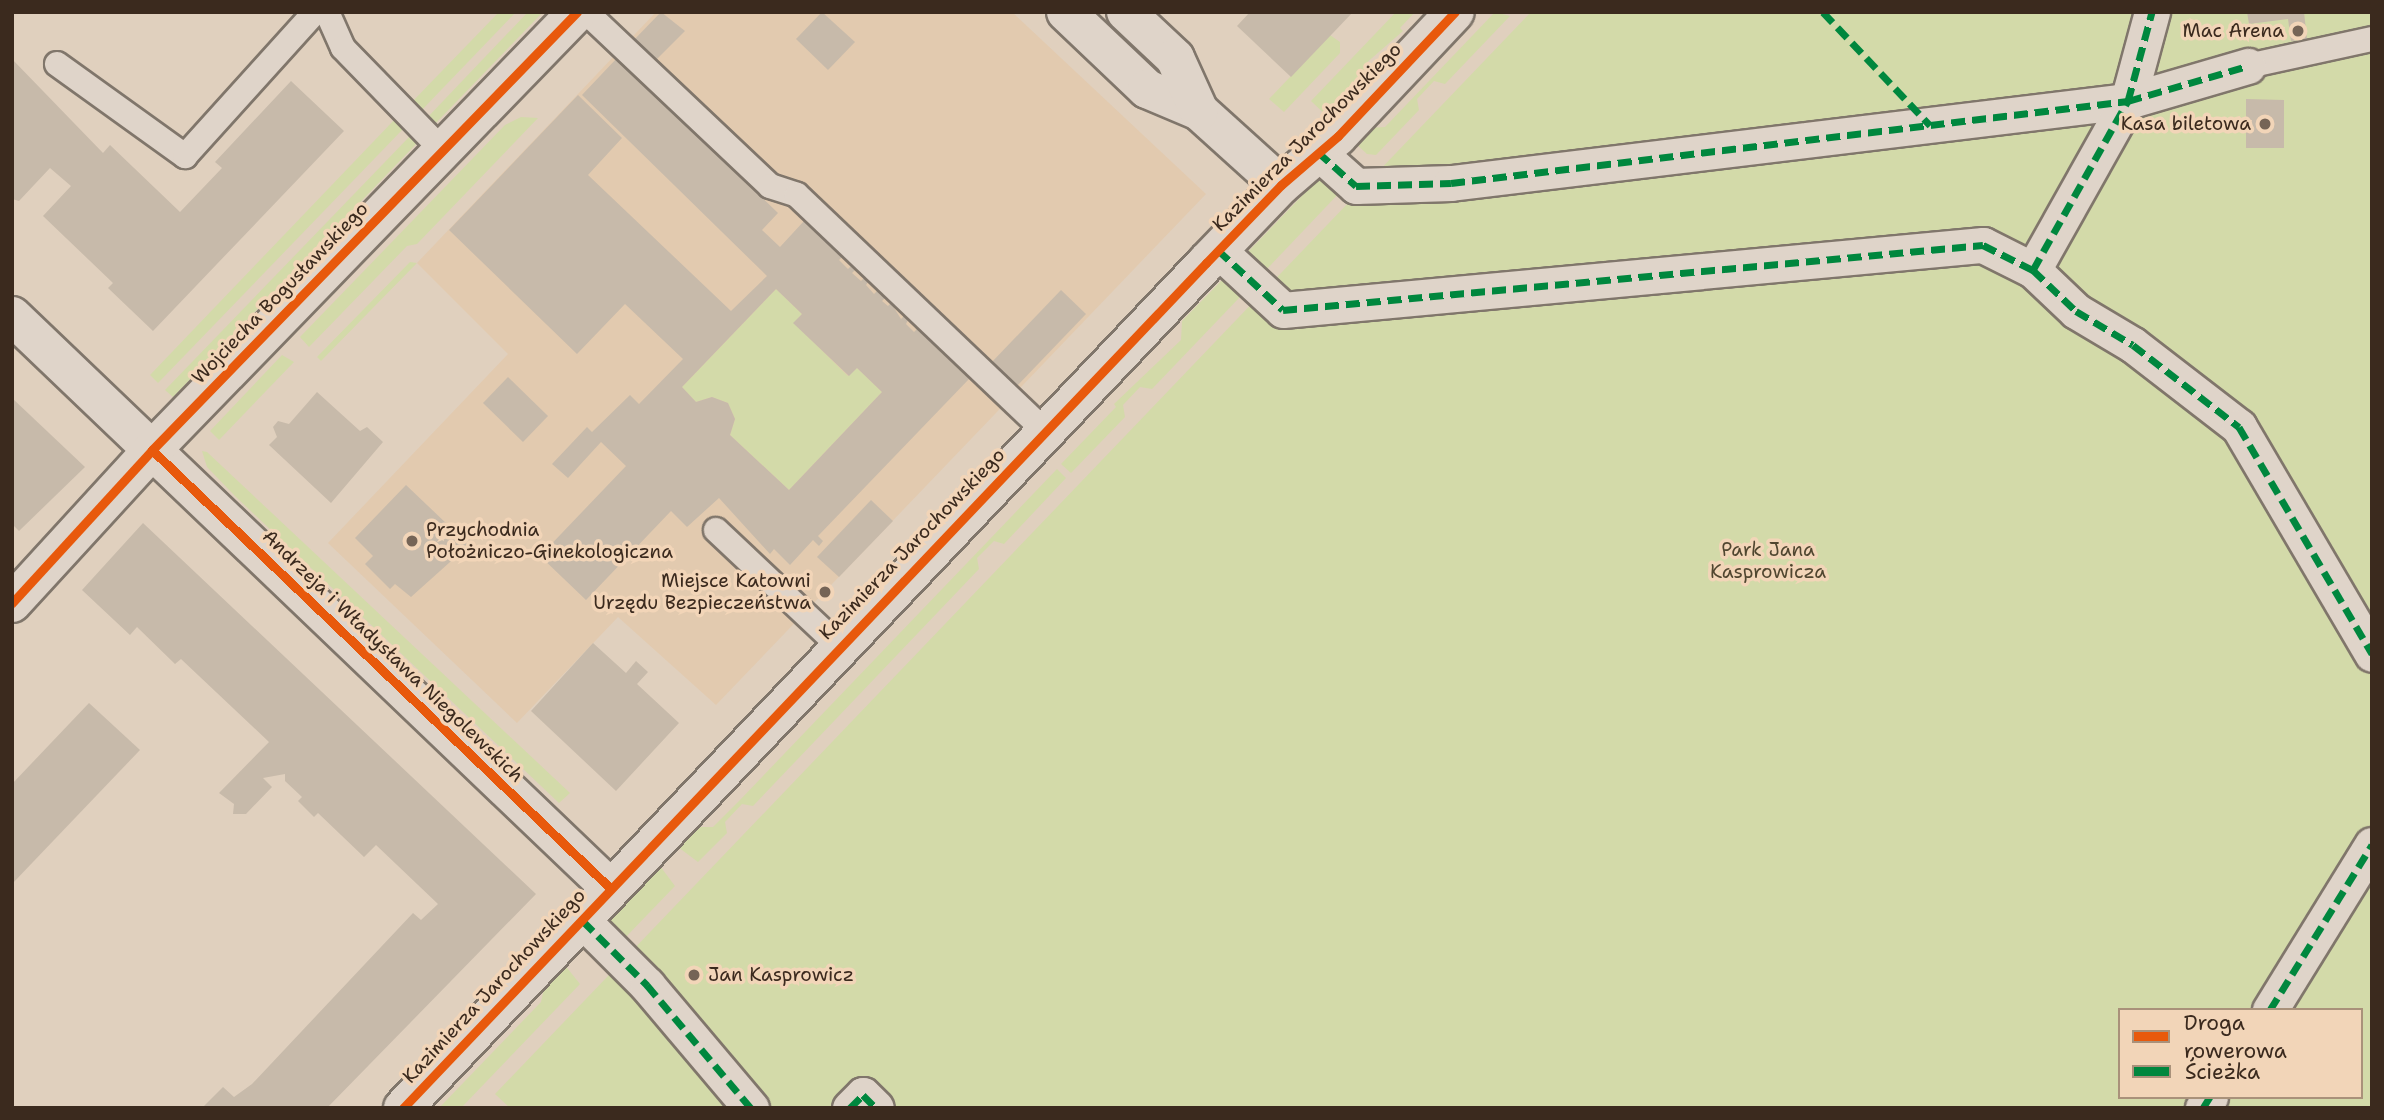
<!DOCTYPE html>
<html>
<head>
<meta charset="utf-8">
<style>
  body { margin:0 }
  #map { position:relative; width:2384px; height:1120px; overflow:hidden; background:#e0d0be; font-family:"Shantell Sans",sans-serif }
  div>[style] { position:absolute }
  .built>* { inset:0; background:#e2caaf }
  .green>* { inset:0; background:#d3daa9 }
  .building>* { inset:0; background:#c7baaa }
  .roads { filter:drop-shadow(2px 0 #80766b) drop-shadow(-2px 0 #80766b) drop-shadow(0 2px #80766b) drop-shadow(0 -2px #80766b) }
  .service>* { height:24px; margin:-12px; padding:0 12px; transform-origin:12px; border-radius:12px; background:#dfd4c9 }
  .pedestrian>* { height:35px; margin:-17.5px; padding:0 17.5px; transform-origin:17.5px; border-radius:17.5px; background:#dfd4c9 }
  .minor>* { height:38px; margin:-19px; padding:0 19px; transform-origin:19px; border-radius:19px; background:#dfd4c9 }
  .quiet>* { height:7px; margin-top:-3.5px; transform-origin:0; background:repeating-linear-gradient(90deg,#00873e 0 14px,transparent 0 21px) }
  .cycleway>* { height:9px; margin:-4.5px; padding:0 4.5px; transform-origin:4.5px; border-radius:4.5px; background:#e8590c }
  .dots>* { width:19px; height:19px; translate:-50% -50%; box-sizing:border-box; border:4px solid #f2d5b8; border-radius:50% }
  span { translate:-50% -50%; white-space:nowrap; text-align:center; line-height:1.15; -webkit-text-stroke:7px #f2d5b8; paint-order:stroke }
  .poi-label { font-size:19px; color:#3b2a1e }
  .right { translate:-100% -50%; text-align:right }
  .left { translate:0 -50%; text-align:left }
  .street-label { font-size:19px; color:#3b2a1e }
  .park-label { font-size:19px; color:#504630 }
  .frame { position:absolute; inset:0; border:14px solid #3b2a1e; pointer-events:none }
  .legend { position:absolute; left:2118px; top:1008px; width:245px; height:91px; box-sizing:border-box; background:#f2d5b8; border:2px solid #a9917a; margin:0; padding:9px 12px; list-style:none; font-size:21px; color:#3b2a1e }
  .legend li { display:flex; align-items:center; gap:14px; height:35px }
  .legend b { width:35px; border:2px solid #a9917a }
</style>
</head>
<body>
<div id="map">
  <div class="built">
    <div style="clip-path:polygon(656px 12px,1012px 12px,1206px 194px,716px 705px,618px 617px,517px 723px,328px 543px,508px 354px,417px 263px)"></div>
  </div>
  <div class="green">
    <div style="clip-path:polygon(499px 12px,516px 12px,419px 113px,411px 103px)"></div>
    <div style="clip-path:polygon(528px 12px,543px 12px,432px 127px,425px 120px)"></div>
    <div style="clip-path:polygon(1396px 12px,1415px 12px,1400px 28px,1403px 31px,1364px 65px,1366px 69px,1348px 88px,1342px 106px,1330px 119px,1311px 101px)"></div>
    <div style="clip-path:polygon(1495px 12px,1510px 16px,1445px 84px,1434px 81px,1417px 99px,1419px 110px,1376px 155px,1367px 154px,1354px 142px,1367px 128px,1385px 127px)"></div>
    <div style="clip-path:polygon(evenodd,1531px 12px,2372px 12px,2372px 1108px,510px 1108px,495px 1094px,1531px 12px,2120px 1010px,2361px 1010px,2361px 1097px,2120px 1097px,2120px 1010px)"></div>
    <div style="clip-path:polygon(1330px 35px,1340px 42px,1340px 53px,1284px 112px,1269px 99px)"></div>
    <div style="clip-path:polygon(521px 117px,538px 118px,417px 244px,407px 246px,309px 347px,300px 337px,505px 125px)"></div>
    <div style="clip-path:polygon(396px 118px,404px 128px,158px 383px,150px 375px)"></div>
    <div style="clip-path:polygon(410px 136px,418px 142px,173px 397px,165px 390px)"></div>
    <div style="clip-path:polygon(1325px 172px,1343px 189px,1266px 270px,1257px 270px,1243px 257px)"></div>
    <div style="clip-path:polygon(410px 262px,417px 263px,321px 361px,317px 357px)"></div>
    <div style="clip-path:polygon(1226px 276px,1239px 289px,1240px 297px,1152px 389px,1140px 387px,1123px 405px,1125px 417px,1071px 473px,1061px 464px,1116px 407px,1114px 404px,1181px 340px,1182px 321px)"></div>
    <div style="clip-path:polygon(776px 289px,802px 314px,794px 323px,848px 376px,857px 368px,882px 392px,789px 490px,730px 435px,735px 419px,728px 403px,712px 397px,696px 402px,682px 387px)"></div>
    <div style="clip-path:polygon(282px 355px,294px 362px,219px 440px,210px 431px)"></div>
    <div style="clip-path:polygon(202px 451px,207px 452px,570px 793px,559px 803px,235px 496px,207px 467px)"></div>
    <div style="clip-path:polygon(1057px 469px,1066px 478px,1004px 544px,994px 541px,977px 558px,979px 569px,753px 806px,742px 804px,725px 822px,727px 833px,698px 862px,678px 847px,697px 827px,713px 827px,739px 801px)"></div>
    <div style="clip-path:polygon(660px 866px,675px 886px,622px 941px,614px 933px,610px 917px)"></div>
    <div style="clip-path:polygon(564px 964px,580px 984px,461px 1108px,439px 1108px,541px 1002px,545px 984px)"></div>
  </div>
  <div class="building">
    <div style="clip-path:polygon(661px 12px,685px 31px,653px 63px,631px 43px)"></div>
    <div style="clip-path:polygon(822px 12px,855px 42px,828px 70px,796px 39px)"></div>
    <div style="clip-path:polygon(1250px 12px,1353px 12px,1291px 77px,1237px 26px)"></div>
    <div style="clip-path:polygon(2247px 12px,2304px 12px,2307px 39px,2291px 41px,2288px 19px,2249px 24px)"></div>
    <div style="clip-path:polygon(evenodd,618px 57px,778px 213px,762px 230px,780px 247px,804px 221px,842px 257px,839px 260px,848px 269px,851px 266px,855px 270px,852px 273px,861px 281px,864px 278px,868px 282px,866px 285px,874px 294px,877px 291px,885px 298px,882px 301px,888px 306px,891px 303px,901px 319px,904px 316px,908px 320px,906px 324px,914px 332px,917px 329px,969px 379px,818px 536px,823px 541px,819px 546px,813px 540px,790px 565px,774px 549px,770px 554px,719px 498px,687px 527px,671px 511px,586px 600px,540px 556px,626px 466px,601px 442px,568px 478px,552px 464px,587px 427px,592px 432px,630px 395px,639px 404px,683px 359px,625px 304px,577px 354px,449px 230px,578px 95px,622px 138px,588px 175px,731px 311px,767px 276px,582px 95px,618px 57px,776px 289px,802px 314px,793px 323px,849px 376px,857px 368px,882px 392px,789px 490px,730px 435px,735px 419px,728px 403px,712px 397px,696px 402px,682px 387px,776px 289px)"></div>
    <div style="clip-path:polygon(12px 59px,103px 153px,110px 145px,180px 212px,222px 168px,215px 162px,291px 81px,344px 131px,153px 331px,108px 288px,113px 283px,43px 216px,71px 186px,50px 168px,19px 201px,12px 199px)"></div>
    <div style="clip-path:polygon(2246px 99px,2284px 100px,2284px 148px,2246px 148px)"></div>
    <div style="clip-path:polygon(1061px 290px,1086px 314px,1016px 387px,991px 363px)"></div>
    <div style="clip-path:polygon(508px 377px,548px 416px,523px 442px,483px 403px)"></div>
    <div style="clip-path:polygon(317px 392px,360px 431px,367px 427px,383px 442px,331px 503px,269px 445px,277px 437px,273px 427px,278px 421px,289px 424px)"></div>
    <div style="clip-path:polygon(12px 398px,85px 467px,19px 531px,12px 524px)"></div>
    <div style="clip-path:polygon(406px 485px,469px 545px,411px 597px,395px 584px,390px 589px,365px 564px,373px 556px,355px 538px)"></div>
    <div style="clip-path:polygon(871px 500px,893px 521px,839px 577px,817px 557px)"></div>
    <div style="clip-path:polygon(143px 523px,536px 894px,327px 1108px,202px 1108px,223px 1087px,234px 1097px,252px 1084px,413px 913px,421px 920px,438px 904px,376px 845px,364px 857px,318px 813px,314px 817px,298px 801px,302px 797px,285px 781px,285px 774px,263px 778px,272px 787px,246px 814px,233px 814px,234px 804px,219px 793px,269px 742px,181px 659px,175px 664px,137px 627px,130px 635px,82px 590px)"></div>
    <div style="clip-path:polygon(593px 643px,626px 673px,636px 661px,648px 672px,637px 684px,679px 723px,616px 791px,531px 711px)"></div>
    <div style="clip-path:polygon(89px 703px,140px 750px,12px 884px,12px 784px)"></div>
  </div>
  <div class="roads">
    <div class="service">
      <div style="left:327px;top:12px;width:39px;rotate:66deg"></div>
      <div style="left:343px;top:48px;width:144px;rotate:45.8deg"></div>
      <div style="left:586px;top:12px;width:253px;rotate:43.4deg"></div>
      <div style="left:770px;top:186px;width:28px;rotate:18deg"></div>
      <div style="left:797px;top:195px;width:342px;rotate:43.6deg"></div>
      <div style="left:57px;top:64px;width:158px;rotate:35.7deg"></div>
      <div style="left:185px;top:156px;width:194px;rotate:-47.9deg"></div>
      <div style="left:2248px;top:66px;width:127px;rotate:-12.3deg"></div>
      <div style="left:716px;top:530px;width:169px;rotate:43.3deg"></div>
    </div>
    <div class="pedestrian">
      <div style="left:1318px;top:152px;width:51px;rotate:41.8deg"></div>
      <div style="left:1356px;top:186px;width:95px;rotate:-1.8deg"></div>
      <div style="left:1451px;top:183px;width:682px;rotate:-6.91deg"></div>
      <div style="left:2128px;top:101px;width:125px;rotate:-16.3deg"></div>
      <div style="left:1218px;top:250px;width:88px;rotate:42.7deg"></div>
      <div style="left:1283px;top:310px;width:703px;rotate:-5.31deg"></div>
      <div style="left:1983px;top:245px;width:56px;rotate:26.6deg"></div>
      <div style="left:2033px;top:270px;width:59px;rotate:43.6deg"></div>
      <div style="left:2076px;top:311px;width:66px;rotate:30.8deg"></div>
      <div style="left:2133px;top:345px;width:134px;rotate:37.7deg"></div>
      <div style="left:2239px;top:427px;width:263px;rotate:59.6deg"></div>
      <div style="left:2033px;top:270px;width:194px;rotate:-60.7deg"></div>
      <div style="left:2128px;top:101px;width:92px;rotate:-74.9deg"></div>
      <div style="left:583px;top:921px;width:91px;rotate:45deg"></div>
      <div style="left:647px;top:985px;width:161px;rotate:49.8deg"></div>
      <div style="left:2270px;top:1010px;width:194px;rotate:-58.3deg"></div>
      <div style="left:850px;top:1108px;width:18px;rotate:-45deg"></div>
      <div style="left:863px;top:1095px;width:18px;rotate:45deg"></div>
      <div style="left:2203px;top:1108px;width:13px;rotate:-58deg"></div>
    </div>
    <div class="minor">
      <div style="left:1066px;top:12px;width:112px;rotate:43.5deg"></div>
      <div style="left:1147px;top:89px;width:56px;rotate:22.9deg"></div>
      <div style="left:1199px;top:111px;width:110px;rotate:42.1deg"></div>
      <div style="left:1126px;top:12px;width:67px;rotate:43.2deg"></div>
      <div style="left:1175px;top:58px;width:58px;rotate:65.6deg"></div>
      <div style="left:12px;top:316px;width:826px;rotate:43.72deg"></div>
      <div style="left:12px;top:603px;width:207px;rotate:-47.5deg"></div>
      <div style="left:152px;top:450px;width:610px;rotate:-45.86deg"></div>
      <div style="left:403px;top:1108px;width:1166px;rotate:-46.46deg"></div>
      <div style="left:1206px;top:263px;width:108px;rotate:-46.1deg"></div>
      <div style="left:1281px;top:185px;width:75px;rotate:-40.7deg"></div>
      <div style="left:1338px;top:136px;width:170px;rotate:-46.7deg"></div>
    </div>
  </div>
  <div class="quiet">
    <div style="left:1823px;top:12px;width:156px;rotate:46.6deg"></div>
    <div style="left:1318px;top:152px;width:51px;rotate:41.8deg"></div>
    <div style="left:1356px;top:186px;width:95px;rotate:-1.8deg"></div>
    <div style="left:1451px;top:183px;width:682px;rotate:-6.91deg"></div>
    <div style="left:2128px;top:101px;width:125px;rotate:-16.3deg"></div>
    <div style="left:1218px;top:250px;width:88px;rotate:42.7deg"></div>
    <div style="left:1283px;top:310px;width:703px;rotate:-5.31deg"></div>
    <div style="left:1983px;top:245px;width:56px;rotate:26.6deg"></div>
    <div style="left:2033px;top:270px;width:59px;rotate:43.6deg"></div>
    <div style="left:2076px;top:311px;width:66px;rotate:30.8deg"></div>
    <div style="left:2133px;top:345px;width:134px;rotate:37.7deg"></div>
    <div style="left:2239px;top:427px;width:263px;rotate:59.6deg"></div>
    <div style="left:2033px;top:270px;width:194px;rotate:-60.7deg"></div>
    <div style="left:2128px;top:101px;width:92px;rotate:-74.9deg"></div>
    <div style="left:583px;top:921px;width:91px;rotate:45deg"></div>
    <div style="left:647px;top:985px;width:161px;rotate:49.8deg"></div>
    <div style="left:2270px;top:1010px;width:194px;rotate:-58.3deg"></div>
    <div style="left:850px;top:1108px;width:18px;rotate:-45deg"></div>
    <div style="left:863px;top:1095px;width:18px;rotate:45deg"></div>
    <div style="left:2203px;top:1108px;width:13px;rotate:-58deg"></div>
  </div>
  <div class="cycleway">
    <div style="left:152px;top:450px;width:632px;rotate:43.72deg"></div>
    <div style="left:12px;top:603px;width:207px;rotate:-47.5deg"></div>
    <div style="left:152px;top:450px;width:610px;rotate:-45.86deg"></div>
    <div style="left:403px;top:1108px;width:1166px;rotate:-46.46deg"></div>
    <div style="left:1206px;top:263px;width:108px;rotate:-46.1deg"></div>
    <div style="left:1281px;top:185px;width:75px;rotate:-40.7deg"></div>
    <div style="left:1338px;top:136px;width:170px;rotate:-46.7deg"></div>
  </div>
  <div class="dots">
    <div style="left:2298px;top:31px;background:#756456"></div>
    <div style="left:2265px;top:124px;background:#756456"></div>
    <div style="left:412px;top:541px;background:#756456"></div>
    <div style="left:825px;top:592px;background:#756456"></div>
    <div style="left:694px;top:975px;background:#756456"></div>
  </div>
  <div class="poi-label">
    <span class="right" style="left:2284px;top:31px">Mac Arena</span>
    <span class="right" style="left:2251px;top:124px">Kasa biletowa</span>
    <span class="left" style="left:426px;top:541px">Przychodnia<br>Położniczo-Ginekologiczna</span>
    <span class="right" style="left:811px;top:592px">Miejsce Katowni<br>Urzędu Bezpieczeństwa</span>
    <span class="left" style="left:708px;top:975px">Jan Kasprowicz</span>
  </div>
  <div class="street-label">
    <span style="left:1307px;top:137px;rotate:-45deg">Kazimierza Jarochowskiego</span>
    <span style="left:280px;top:293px;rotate:-46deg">Wojciecha Bogusławskiego</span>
    <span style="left:912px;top:544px;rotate:-46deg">Kazimierza Jarochowskiego</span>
    <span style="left:393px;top:656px;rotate:44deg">Andrzeja i Władysława Niegolewskich</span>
    <span style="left:494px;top:986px;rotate:-47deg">Kazimierza Jarochowskiego</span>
  </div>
  <div class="park-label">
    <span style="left:1768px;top:561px">Park Jana<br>Kasprowicza</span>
  </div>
  <div class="frame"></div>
  <ul class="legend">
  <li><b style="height:9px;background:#e8590c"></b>Droga rowerowa</li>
  <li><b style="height:9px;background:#00873e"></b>Ścieżka</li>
  </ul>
</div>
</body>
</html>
